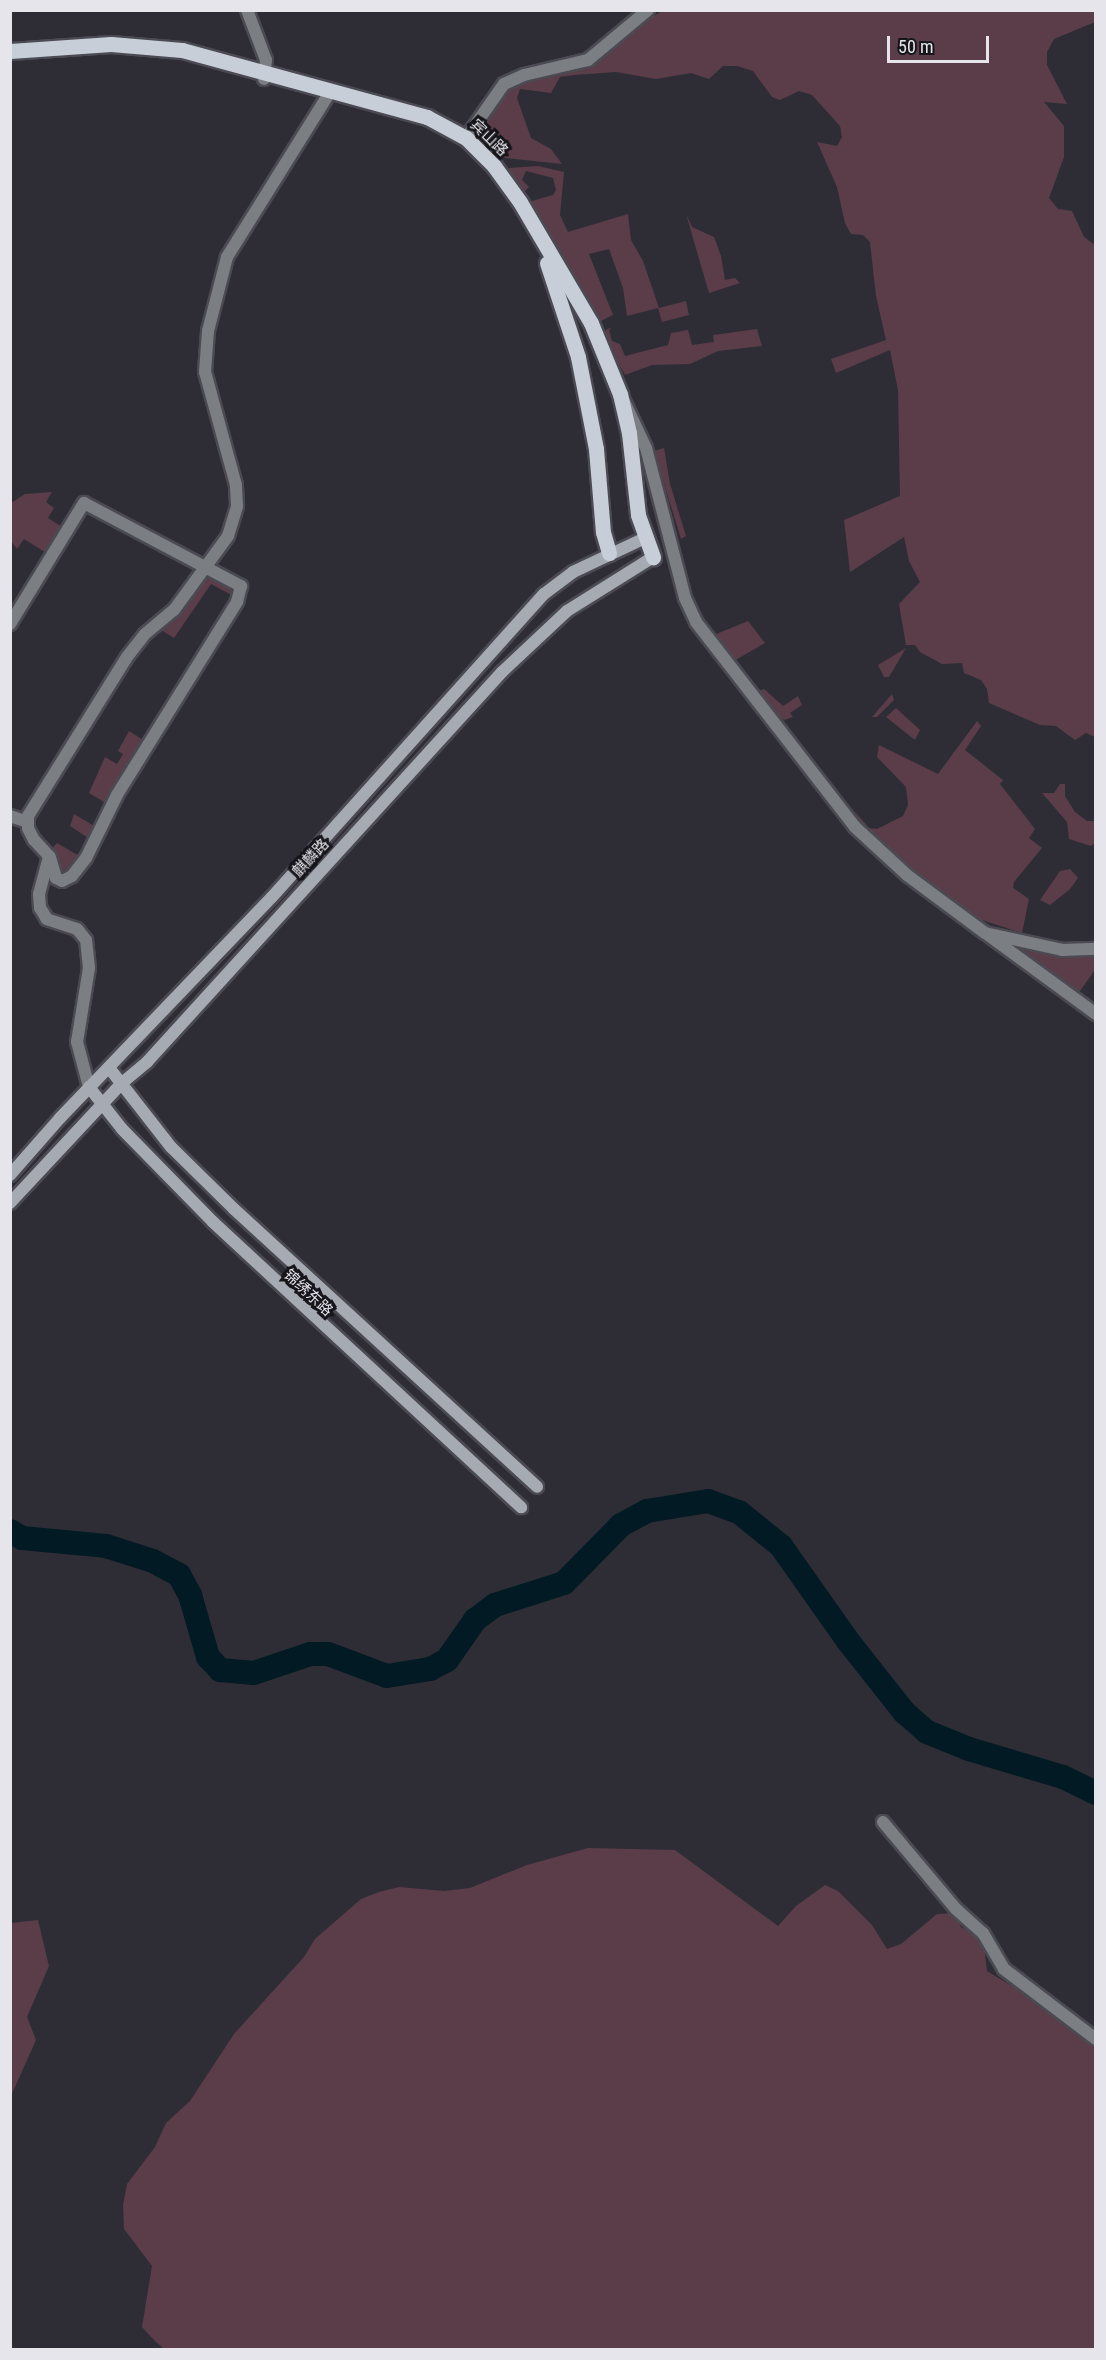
<!DOCTYPE html>
<html>
<head>
<meta charset="utf-8">
<style>
  body { margin:0 }
  #map { position:relative; width:1106px; height:2360px; overflow:hidden; background:#2e2d36; font-family:"Roboto Condensed","Noto Sans SC",sans-serif }
  div>[style] { position:absolute }
  .green>* { inset:0; background:#5a3d48 }
  .river>* { height:24px; margin:-12px; padding:0 12px; transform-origin:12px; border-radius:12px; background:#021a23 }
  .roads { filter:drop-shadow(2px 0 #4b4a53) drop-shadow(-2px 0 #4b4a53) drop-shadow(0 2px #4b4a53) drop-shadow(0 -2px #4b4a53) }
  .street>* { height:12px; margin:-6px; padding:0 6px; transform-origin:6px; border-radius:6px; background:#7b7e83 }
  .secondary>* { height:12px; margin:-6px; padding:0 6px; transform-origin:6px; border-radius:6px; background:#a6abb3 }
  .primary>* { height:15px; margin:-7.5px; padding:0 7.5px; transform-origin:7.5px; border-radius:7.5px; background:#c8ced8 }
  span { translate:-50% -50%; white-space:nowrap; text-align:center; line-height:1.15; -webkit-text-stroke:6px #16151a; paint-order:stroke }
  .street-label { font-size:15px; color:#e5e5eb }
  .frame { position:absolute; inset:0; border:12px solid #e5e5eb; pointer-events:none }
  .scale { position:absolute; left:887px; top:36px; width:102px; height:27px; box-sizing:border-box; border:3px solid #e5e5eb; border-top:0; padding-left:8px; font-size:18px; line-height:21px; white-space:nowrap; color:#e5e5eb; -webkit-text-stroke:4px #16151a; paint-order:stroke }
</style>
</head>
<body>
<div id="map">
  <div class="green">
    <div style="clip-path:polygon(662px 11px,1095px 11px,1095px 22px,1054px 39px,1047px 52px,1047px 65px,1067px 104px,1044px 102px,1064px 126px,1064px 157px,1049px 198px,1058px 209px,1072px 211px,1084px 237px,1095px 245px,1095px 737px,1086px 733px,1075px 740px,1056px 726px,1040px 725px,989px 703px,987px 689px,981px 680px,964px 673px,962px 663px,942px 664px,920px 652px,915px 645px,906px 645px,899px 604px,920px 582px,909px 561px,904px 537px,850px 572px,844px 520px,900px 496px,898px 390px,890px 350px,836px 373px,831px 359px,886px 340px,876px 296px,870px 242px,863px 235px,851px 234px,845px 223px,837px 187px,817px 142px,837px 146px,842px 137px,840px 126px,812px 95px,799px 91px,780px 100px,772px 97px,753px 71px,737px 66px,723px 66px,709px 79px,691px 73px,656px 79px,616px 72px,574px 75px,560px 77px,551px 93px,520px 89px,517px 98px,531px 138px,551px 149px,562px 164px,496px 157px,477px 138px,482px 123px,513px 83px,566px 70px)"></div>
    <div style="clip-path:polygon(538px 166px,564px 172px,560px 215px,568px 232px,628px 214px,631px 240px,643px 261px,659px 308px,686px 301px,689px 315px,662px 322px,658px 308px,627px 316px,623px 288px,609px 249px,589px 254px,613px 315px,597px 323px,525px 203px,553px 195px,556px 190px,553px 178px,526px 171px,522px 180px,529px 187px,522px 194px,505px 173px,509px 168px)"></div>
    <div style="clip-path:polygon(686px 214px,692px 227px,714px 237px,721px 256px,725px 280px,735px 278px,740px 283px,709px 293px)"></div>
    <div style="clip-path:polygon(612px 328px,609px 330px,612px 341px,620px 344px,625px 356px,668px 345px,671px 333px,688px 330px,692px 345px,714px 342px,713px 335px,757px 329px,762px 346px,718px 351px,690px 364px,652px 365px,625px 375px,603px 335px,607px 329px)"></div>
    <div style="clip-path:polygon(664px 448px,670px 484px,686px 536px,681px 539px,654px 451px)"></div>
    <div style="clip-path:polygon(52px 492px,46px 502px,54px 508px,48px 518px,64px 528px,48px 554px,24px 539px,17px 549px,11px 541px,11px 503px,25px 494px)"></div>
    <div style="clip-path:polygon(209px 575px,238px 587px,235px 597px,211px 584px,174px 638px,158px 628px,187px 603px)"></div>
    <div style="clip-path:polygon(748px 621px,765px 643px,734px 661px,714px 635px)"></div>
    <div style="clip-path:polygon(906px 648px,889px 677px,884px 677px,878px 665px)"></div>
    <div style="clip-path:polygon(764px 689px,783px 706px,798px 696px,802px 705px,790px 713px,793px 717px,784px 720px,779px 716px,758px 691px)"></div>
    <div style="clip-path:polygon(892px 694px,894px 700px,877px 717px,872px 717px)"></div>
    <div style="clip-path:polygon(896px 708px,920px 730px,915px 740px,886px 717px)"></div>
    <div style="clip-path:polygon(977px 721px,981px 726px,965px 750px,1003px 780px,1000px 784px,1035px 829px,1029px 838px,1042px 848px,1014px 882px,1013px 888px,1029px 899px,1022px 933px,979px 919px,959px 906px,902px 862px,869px 832px,853px 809px,869px 828px,877px 829px,903px 816px,908px 805px,906px 787px,877px 757px,879px 745px,938px 774px)"></div>
    <div style="clip-path:polygon(129px 731px,146px 742px,109px 805px,89px 793px,105px 757px,117px 764px,123px 754px,118px 751px)"></div>
    <div style="clip-path:polygon(1060px 784px,1065px 784px,1065px 796px,1075px 812px,1087px 821px,1095px 821px,1095px 843px,1091px 846px,1069px 839px,1067px 822px,1042px 793px,1054px 793px)"></div>
    <div style="clip-path:polygon(74px 814px,96px 827px,91px 840px,70px 826px)"></div>
    <div style="clip-path:polygon(57px 843px,81px 857px,60px 874px,50px 851px)"></div>
    <div style="clip-path:polygon(1070px 869px,1078px 878px,1070px 889px,1050px 905px,1040px 900px,1060px 871px)"></div>
    <div style="clip-path:polygon(1012px 944px,1095px 953px,1095px 970px,1077px 995px,1062px 979px)"></div>
    <div style="clip-path:polygon(588px 1848px,675px 1850px,778px 1926px,796px 1906px,825px 1885px,838px 1891px,872px 1925px,887px 1949px,901px 1944px,937px 1914px,954px 1913px,961px 1927px,974px 1934px,984px 1946px,987px 1971px,1048px 2008px,1088px 2041px,1095px 2049px,1095px 2349px,164px 2349px,154px 2340px,142px 2327px,152px 2266px,124px 2229px,123px 2205px,127px 2184px,155px 2147px,166px 2123px,190px 2101px,234px 2034px,304px 1957px,315px 1939px,361px 1899px,379px 1892px,399px 1887px,444px 1891px,470px 1888px,527px 1865px)"></div>
    <div style="clip-path:polygon(38px 1920px,49px 1966px,27px 2017px,36px 2040px,11px 2096px,11px 1923px)"></div>
  </div>
  <div class="river">
    <div style="left:10px;top:1531px;width:14px;rotate:30deg"></div>
    <div style="left:22px;top:1538px;width:84px;rotate:5.4deg"></div>
    <div style="left:106px;top:1546px;width:49px;rotate:17.7deg"></div>
    <div style="left:153px;top:1561px;width:30px;rotate:28deg"></div>
    <div style="left:179px;top:1575px;width:23px;rotate:61deg"></div>
    <div style="left:190px;top:1595px;width:65px;rotate:73.8deg"></div>
    <div style="left:208px;top:1657px;width:18px;rotate:47deg"></div>
    <div style="left:220px;top:1670px;width:34px;rotate:5deg"></div>
    <div style="left:254px;top:1673px;width:59px;rotate:-18.7deg"></div>
    <div style="left:310px;top:1654px;width:18px"></div>
    <div style="left:328px;top:1654px;width:63px;rotate:20.4deg"></div>
    <div style="left:387px;top:1676px;width:44px;rotate:-9.2deg"></div>
    <div style="left:430px;top:1669px;width:19px;rotate:-28deg"></div>
    <div style="left:447px;top:1660px;width:49px;rotate:-55deg"></div>
    <div style="left:475px;top:1620px;width:25px;rotate:-37deg"></div>
    <div style="left:495px;top:1605px;width:72px;rotate:-17.7deg"></div>
    <div style="left:564px;top:1583px;width:81px;rotate:-45.5deg"></div>
    <div style="left:621px;top:1525px;width:30px;rotate:-28deg"></div>
    <div style="left:647px;top:1511px;width:62px;rotate:-9.3deg"></div>
    <div style="left:708px;top:1501px;width:33px;rotate:20deg"></div>
    <div style="left:739px;top:1512px;width:54px;rotate:39deg"></div>
    <div style="left:781px;top:1546px;width:116px;rotate:54.8deg"></div>
    <div style="left:848px;top:1641px;width:90px;rotate:51.7deg"></div>
    <div style="left:904px;top:1712px;width:30px;rotate:41deg"></div>
    <div style="left:927px;top:1732px;width:45px;rotate:22deg"></div>
    <div style="left:969px;top:1749px;width:98px;rotate:16.6deg"></div>
    <div style="left:1063px;top:1777px;width:37px;rotate:26deg"></div>
  </div>
  <div class="roads">
    <div class="street">
      <div style="left:247px;top:10px;width:53px;rotate:69.2deg"></div>
      <div style="left:266px;top:60px;width:19px;rotate:96deg"></div>
      <div style="left:466px;top:138px;width:66px;rotate:-54.9deg"></div>
      <div style="left:504px;top:84px;width:22px;rotate:-24deg"></div>
      <div style="left:524px;top:75px;width:66px;rotate:-13.2deg"></div>
      <div style="left:588px;top:60px;width:78px;rotate:-39.8deg"></div>
      <div style="left:623px;top:399px;width:54px;rotate:64.9deg"></div>
      <div style="left:646px;top:448px;width:155px;rotate:75.4deg"></div>
      <div style="left:685px;top:598px;width:26px;rotate:65deg"></div>
      <div style="left:696px;top:622px;width:259px;rotate:52.2deg"></div>
      <div style="left:855px;top:827px;width:71px;rotate:42.7deg"></div>
      <div style="left:907px;top:875px;width:97px;rotate:36.6deg"></div>
      <div style="left:985px;top:933px;width:79px;rotate:12.4deg"></div>
      <div style="left:1062px;top:950px;width:34px;rotate:-2deg"></div>
      <div style="left:10px;top:624px;width:142px;rotate:-58.6deg"></div>
      <div style="left:84px;top:503px;width:178px;rotate:27.9deg"></div>
      <div style="left:241px;top:586px;width:16px;rotate:104deg"></div>
      <div style="left:237px;top:602px;width:227px;rotate:121.9deg"></div>
      <div style="left:117px;top:795px;width:70px;rotate:116.2deg"></div>
      <div style="left:86px;top:858px;width:23px;rotate:128deg"></div>
      <div style="left:72px;top:876px;width:11px;rotate:153deg"></div>
      <div style="left:62px;top:881px;width:7px;rotate:-153deg"></div>
      <div style="left:56px;top:878px;width:22px;rotate:-106deg"></div>
      <div style="left:10px;top:816px;width:18px;rotate:19deg"></div>
      <div style="left:988px;top:935px;width:134px;rotate:36.2deg"></div>
      <div style="left:89px;top:1087px;width:47px;rotate:-104.9deg"></div>
      <div style="left:77px;top:1042px;width:75px;rotate:-80.8deg"></div>
      <div style="left:89px;top:968px;width:28px;rotate:-96deg"></div>
      <div style="left:86px;top:940px;width:14px;rotate:-129deg"></div>
      <div style="left:77px;top:929px;width:32px;rotate:-162deg"></div>
      <div style="left:47px;top:919px;width:13px;rotate:-122deg"></div>
      <div style="left:40px;top:908px;width:14px;rotate:-94deg"></div>
      <div style="left:39px;top:894px;width:39px;rotate:-75deg"></div>
      <div style="left:49px;top:856px;width:22px;rotate:-133deg"></div>
      <div style="left:34px;top:840px;width:13px;rotate:-117deg"></div>
      <div style="left:28px;top:828px;width:12px;rotate:-90deg"></div>
      <div style="left:28px;top:816px;width:187px;rotate:-58.1deg"></div>
      <div style="left:127px;top:657px;width:29px;rotate:-52deg"></div>
      <div style="left:145px;top:634px;width:38px;rotate:-40deg"></div>
      <div style="left:174px;top:610px;width:92px;rotate:-53.9deg"></div>
      <div style="left:228px;top:536px;width:31px;rotate:-73deg"></div>
      <div style="left:237px;top:506px;width:21px;rotate:-93deg"></div>
      <div style="left:236px;top:485px;width:117px;rotate:-105.3deg"></div>
      <div style="left:205px;top:372px;width:41px;rotate:-85.8deg"></div>
      <div style="left:208px;top:331px;width:76px;rotate:-75.6deg"></div>
      <div style="left:227px;top:257px;width:195px;rotate:-58deg"></div>
      <div style="left:883px;top:1822px;width:114px;rotate:50deg"></div>
      <div style="left:956px;top:1909px;width:36px;rotate:42deg"></div>
      <div style="left:983px;top:1933px;width:42px;rotate:59.7deg"></div>
      <div style="left:1004px;top:1969px;width:116px;rotate:37.3deg"></div>
    </div>
    <div class="secondary">
      <div style="left:110px;top:1069px;width:99px;rotate:52deg"></div>
      <div style="left:171px;top:1147px;width:88px;rotate:44.5deg"></div>
      <div style="left:234px;top:1209px;width:411px;rotate:42.5deg"></div>
      <div style="left:89px;top:1087px;width:53px;rotate:51.8deg"></div>
      <div style="left:122px;top:1129px;width:130px;rotate:45.6deg"></div>
      <div style="left:213px;top:1222px;width:420px;rotate:42.8deg"></div>
      <div style="left:10px;top:1175px;width:76px;rotate:-48.7deg"></div>
      <div style="left:60px;top:1118px;width:306px;rotate:-46.2deg"></div>
      <div style="left:272px;top:897px;width:407px;rotate:-48.1deg"></div>
      <div style="left:544px;top:594px;width:36px;rotate:-37deg"></div>
      <div style="left:573px;top:572px;width:80px;rotate:-25.3deg"></div>
      <div style="left:10px;top:1203px;width:164px;rotate:-47deg"></div>
      <div style="left:122px;top:1083px;width:33px;rotate:-40deg"></div>
      <div style="left:147px;top:1062px;width:527px;rotate:-47.69deg"></div>
      <div style="left:502px;top:672px;width:89px;rotate:-43.2deg"></div>
      <div style="left:567px;top:611px;width:102px;rotate:-32.1deg"></div>
    </div>
    <div class="primary">
      <div style="left:10px;top:51px;width:101px;rotate:-4deg"></div>
      <div style="left:111px;top:44px;width:71px;rotate:4.8deg"></div>
      <div style="left:182px;top:50px;width:254px;rotate:15.3deg"></div>
      <div style="left:427px;top:117px;width:44px;rotate:28.3deg"></div>
      <div style="left:466px;top:138px;width:40px;rotate:45deg"></div>
      <div style="left:494px;top:166px;width:44px;rotate:54.2deg"></div>
      <div style="left:520px;top:202px;width:140px;rotate:59.6deg"></div>
      <div style="left:591px;top:323px;width:77px;rotate:67.8deg"></div>
      <div style="left:620px;top:394px;width:40px;rotate:77deg"></div>
      <div style="left:629px;top:433px;width:82px;rotate:83.7deg"></div>
      <div style="left:638px;top:515px;width:45px;rotate:70.3deg"></div>
      <div style="left:547px;top:263px;width:99px;rotate:71.7deg"></div>
      <div style="left:578px;top:357px;width:94px;rotate:78.9deg"></div>
      <div style="left:596px;top:449px;width:83px;rotate:85.2deg"></div>
      <div style="left:603px;top:532px;width:22px;rotate:74deg"></div>
    </div>
  </div>
  <div class="street-label">
    <span style="left:489px;top:138px;rotate:44deg">宾山路</span>
    <span style="left:311px;top:858px;rotate:-47deg">麒麟路</span>
    <span style="left:308px;top:1293px;rotate:43deg">锦绣东路</span>
  </div>
  <div class="frame"></div>
  <div class="scale">50 m</div>
</div>
</body>
</html>
